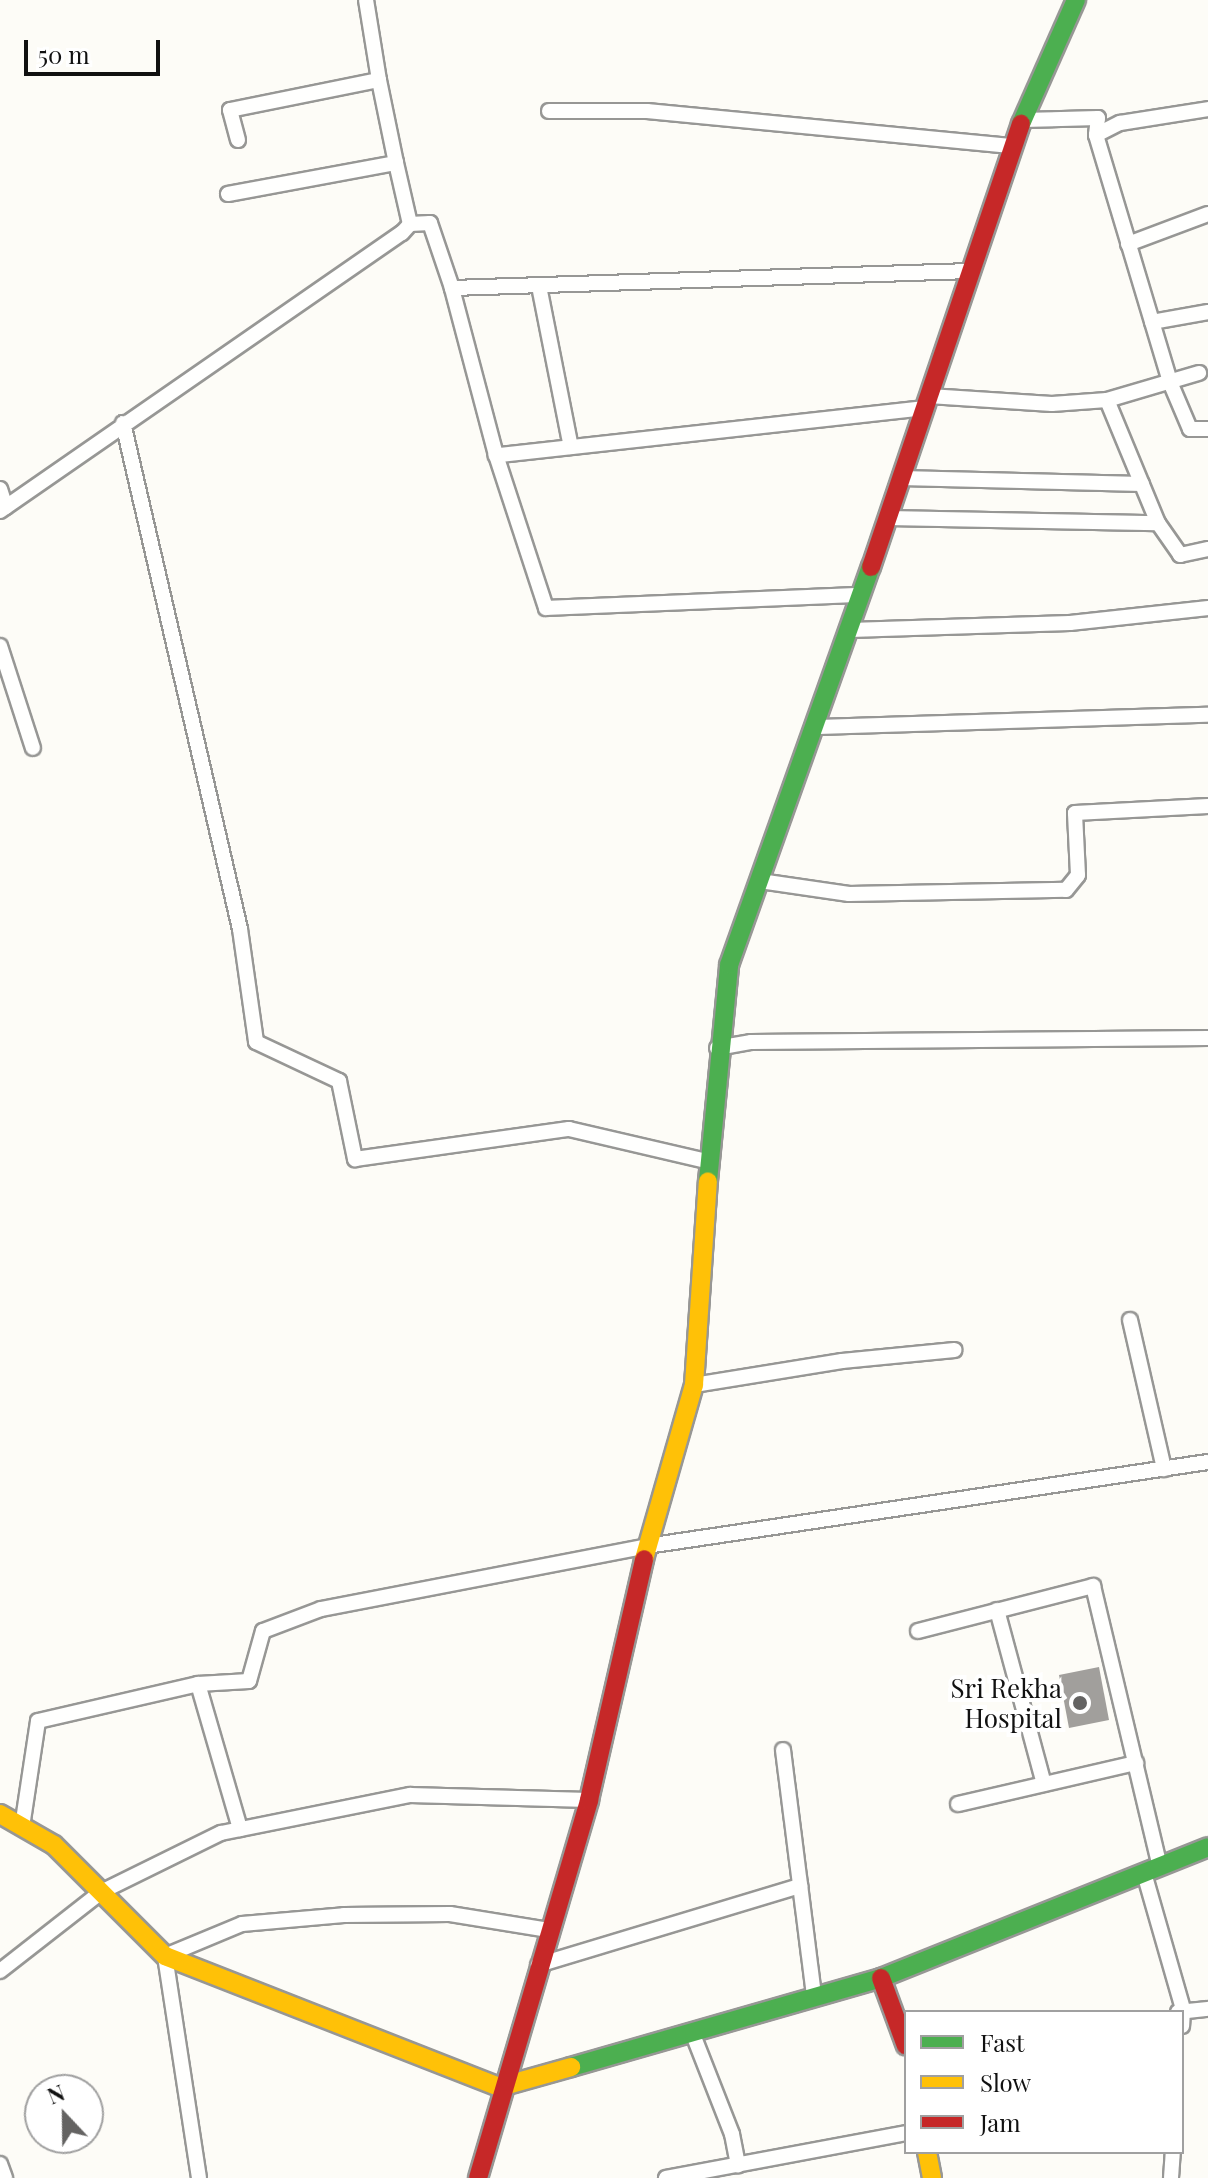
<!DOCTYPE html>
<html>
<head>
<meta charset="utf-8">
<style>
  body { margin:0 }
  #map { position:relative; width:1208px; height:2178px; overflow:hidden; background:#fdfcf7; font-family:"Playfair Display",serif }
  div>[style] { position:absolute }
  .building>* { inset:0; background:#a19f9c }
  .roads { filter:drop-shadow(2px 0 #979795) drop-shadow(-2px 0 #979795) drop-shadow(0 2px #979795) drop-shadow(0 -2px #979795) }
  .street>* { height:14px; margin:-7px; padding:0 7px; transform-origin:7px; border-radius:7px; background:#fffffe }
  .fast>* { height:18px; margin:-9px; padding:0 9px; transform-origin:9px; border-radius:9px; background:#4caf50 }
  .slow>* { height:18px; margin:-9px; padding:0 9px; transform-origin:9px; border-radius:9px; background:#ffc107 }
  .jam>* { height:18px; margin:-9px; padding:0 9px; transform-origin:9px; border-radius:9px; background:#c62828 }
  .dots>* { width:22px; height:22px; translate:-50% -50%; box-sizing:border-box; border:4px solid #fff; border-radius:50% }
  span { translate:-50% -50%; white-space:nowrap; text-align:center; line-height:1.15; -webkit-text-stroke:8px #fff; paint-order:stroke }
  .poi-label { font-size:26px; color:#111 }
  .right { translate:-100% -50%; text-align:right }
  .legend { position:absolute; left:904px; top:2010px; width:280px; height:144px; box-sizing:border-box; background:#fff; border:2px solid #a0a0a0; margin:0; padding:10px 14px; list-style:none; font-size:24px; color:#111 }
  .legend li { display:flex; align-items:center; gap:16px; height:40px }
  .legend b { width:40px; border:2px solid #a0a0a0 }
  .north { position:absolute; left:24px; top:2074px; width:80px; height:80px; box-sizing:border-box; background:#fff; border:2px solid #a0a0a0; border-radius:50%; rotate:338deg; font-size:22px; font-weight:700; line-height:32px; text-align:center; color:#111 }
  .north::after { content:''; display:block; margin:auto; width:28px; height:36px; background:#646362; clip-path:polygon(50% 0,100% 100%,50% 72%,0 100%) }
  .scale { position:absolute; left:24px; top:40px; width:136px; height:36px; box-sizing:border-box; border:4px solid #111; border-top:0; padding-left:10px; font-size:24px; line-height:28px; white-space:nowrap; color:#111; -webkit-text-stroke:6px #fff; paint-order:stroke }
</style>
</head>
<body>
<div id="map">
  <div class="building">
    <div style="clip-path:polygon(1099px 1667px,1109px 1720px,1069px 1728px,1059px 1675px)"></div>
  </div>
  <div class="roads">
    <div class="street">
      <div style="left:549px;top:111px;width:98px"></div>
      <div style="left:647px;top:111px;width:368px;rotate:5.5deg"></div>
      <div style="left:1022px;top:120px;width:76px;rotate:-1.5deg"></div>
      <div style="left:1098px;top:118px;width:17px;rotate:97deg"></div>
      <div style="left:1096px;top:135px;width:258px;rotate:73.3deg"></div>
      <div style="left:1170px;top:382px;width:51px;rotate:66.9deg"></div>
      <div style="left:1190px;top:429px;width:18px"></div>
      <div style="left:1096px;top:135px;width:27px;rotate:-27deg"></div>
      <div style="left:1120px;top:123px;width:89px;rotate:-9deg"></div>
      <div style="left:238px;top:140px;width:31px;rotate:-105deg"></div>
      <div style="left:230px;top:110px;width:152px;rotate:-11.4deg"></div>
      <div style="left:379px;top:80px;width:81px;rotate:-99.2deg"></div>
      <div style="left:228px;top:194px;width:171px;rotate:-10.5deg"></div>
      <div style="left:396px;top:163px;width:85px;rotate:-101.6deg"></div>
      <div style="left:410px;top:224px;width:20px;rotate:-3deg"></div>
      <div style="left:430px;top:223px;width:69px;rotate:71.3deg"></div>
      <div style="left:1128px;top:244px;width:85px;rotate:-20.6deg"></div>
      <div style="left:539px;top:286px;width:164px;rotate:78.8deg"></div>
      <div style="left:1152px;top:322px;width:57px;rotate:-10.1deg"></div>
      <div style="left:929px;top:396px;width:123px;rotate:3.7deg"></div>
      <div style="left:1052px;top:404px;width:55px;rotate:-4.2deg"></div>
      <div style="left:1107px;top:400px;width:96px;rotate:-16.4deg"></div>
      <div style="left:1107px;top:400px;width:133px;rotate:67.5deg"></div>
      <div style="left:1158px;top:523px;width:39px;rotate:55deg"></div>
      <div style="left:1180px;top:555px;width:29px;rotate:-12deg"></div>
      <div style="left:925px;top:408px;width:432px;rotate:173.7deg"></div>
      <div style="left:496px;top:455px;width:173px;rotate:-104.8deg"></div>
      <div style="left:452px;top:288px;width:519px;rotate:-1.88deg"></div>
      <div style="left:123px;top:423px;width:519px;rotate:76.98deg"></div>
      <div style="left:240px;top:929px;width:114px;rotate:81.9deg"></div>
      <div style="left:256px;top:1042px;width:92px;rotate:25.2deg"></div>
      <div style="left:339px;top:1081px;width:80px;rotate:78.4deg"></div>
      <div style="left:355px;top:1159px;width:216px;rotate:-8deg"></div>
      <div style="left:569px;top:1129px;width:146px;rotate:13.1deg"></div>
      <div style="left:496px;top:455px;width:161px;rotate:71.9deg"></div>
      <div style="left:546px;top:608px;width:315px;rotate:-2.4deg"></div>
      <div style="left:901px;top:478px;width:241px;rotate:1.4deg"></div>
      <div style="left:0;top:489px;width:19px;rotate:72deg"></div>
      <div style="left:0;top:511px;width:489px;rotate:-34.7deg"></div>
      <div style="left:402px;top:233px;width:12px;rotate:-48deg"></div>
      <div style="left:410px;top:224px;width:63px;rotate:-102.9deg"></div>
      <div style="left:888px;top:518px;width:270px;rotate:1.1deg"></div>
      <div style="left:850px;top:630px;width:220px;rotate:-1.8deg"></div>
      <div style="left:1070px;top:623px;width:139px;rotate:-6.2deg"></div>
      <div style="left:0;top:646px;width:107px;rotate:72.1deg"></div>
      <div style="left:817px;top:727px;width:391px;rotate:-1.8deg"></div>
      <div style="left:760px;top:881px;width:90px;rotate:8.3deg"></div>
      <div style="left:849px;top:894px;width:217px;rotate:-1.1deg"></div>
      <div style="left:1066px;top:890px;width:19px;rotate:-51deg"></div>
      <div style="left:1078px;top:875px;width:62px;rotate:-92.8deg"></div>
      <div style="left:1075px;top:813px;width:133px;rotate:-3deg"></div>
      <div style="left:717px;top:1048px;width:35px;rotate:-10deg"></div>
      <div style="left:751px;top:1042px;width:457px;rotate:-0.5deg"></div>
      <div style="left:1130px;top:1320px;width:153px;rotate:77.1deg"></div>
      <div style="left:694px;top:1385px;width:150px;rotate:-9.2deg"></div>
      <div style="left:842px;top:1361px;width:113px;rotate:-5.6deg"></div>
      <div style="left:997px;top:1610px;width:180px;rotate:74.9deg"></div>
      <div style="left:918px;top:1631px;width:181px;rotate:-14.4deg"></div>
      <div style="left:1093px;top:1586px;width:289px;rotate:76.6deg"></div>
      <div style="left:198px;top:1684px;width:151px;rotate:73.8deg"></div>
      <div style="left:783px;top:1750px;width:249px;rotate:82.8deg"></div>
      <div style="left:958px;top:1804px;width:183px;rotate:-13deg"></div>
      <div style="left:22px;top:1827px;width:107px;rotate:-81.4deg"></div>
      <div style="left:38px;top:1721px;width:164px;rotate:-13deg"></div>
      <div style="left:198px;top:1684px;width:51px;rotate:-3.4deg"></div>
      <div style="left:249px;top:1681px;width:52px;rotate:-74.4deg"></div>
      <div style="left:263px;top:1631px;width:62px;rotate:-20.8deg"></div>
      <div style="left:321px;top:1609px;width:332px;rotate:-10.9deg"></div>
      <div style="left:647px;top:1546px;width:567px;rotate:-8.52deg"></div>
      <div style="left:1144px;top:1873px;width:141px;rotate:74deg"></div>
      <div style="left:1183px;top:2009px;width:17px;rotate:93deg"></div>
      <div style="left:538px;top:1965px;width:274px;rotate:-16.8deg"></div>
      <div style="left:0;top:1971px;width:128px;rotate:-38deg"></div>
      <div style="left:101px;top:1892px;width:134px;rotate:-26.2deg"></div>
      <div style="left:221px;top:1833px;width:193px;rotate:-11.4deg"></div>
      <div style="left:410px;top:1795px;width:179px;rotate:1.6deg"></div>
      <div style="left:1178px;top:2012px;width:30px;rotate:-6deg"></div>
      <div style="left:692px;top:2032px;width:110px;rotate:68.6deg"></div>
      <div style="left:732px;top:2134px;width:32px;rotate:79deg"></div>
      <div style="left:0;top:2164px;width:15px;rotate:70deg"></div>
      <div style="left:199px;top:2178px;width:225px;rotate:-98.7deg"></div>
      <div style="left:165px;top:1956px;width:83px;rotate:-22.6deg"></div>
      <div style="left:242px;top:1924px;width:102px;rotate:-5deg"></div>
      <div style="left:344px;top:1915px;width:106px;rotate:-0.5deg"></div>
      <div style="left:450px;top:1914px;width:100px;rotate:9.2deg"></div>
      <div style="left:666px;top:2178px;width:244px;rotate:-10.6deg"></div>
      <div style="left:1171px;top:2178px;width:26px;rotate:-86deg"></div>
    </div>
    <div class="fast">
      <div style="left:1021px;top:124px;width:136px;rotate:-66.1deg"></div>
      <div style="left:708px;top:1181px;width:217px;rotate:-84.4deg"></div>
      <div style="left:729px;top:965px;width:423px;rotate:-70.4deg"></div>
      <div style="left:571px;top:2067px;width:323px;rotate:-16deg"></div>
      <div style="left:881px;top:1978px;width:352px;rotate:-21.8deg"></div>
    </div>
    <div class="slow">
      <div style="left:644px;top:1559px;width:181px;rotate:-74deg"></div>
      <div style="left:694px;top:1385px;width:204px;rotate:-86.1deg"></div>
      <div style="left:0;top:1814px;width:62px;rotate:29.9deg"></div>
      <div style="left:54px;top:1845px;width:157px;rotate:45deg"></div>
      <div style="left:165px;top:1956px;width:360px;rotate:21.4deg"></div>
      <div style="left:500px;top:2087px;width:74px;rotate:-15.7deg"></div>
      <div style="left:927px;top:2152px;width:26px;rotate:79deg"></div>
    </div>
    <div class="jam">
      <div style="left:871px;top:567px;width:468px;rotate:-71.3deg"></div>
      <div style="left:881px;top:1978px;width:72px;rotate:69.8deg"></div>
      <div style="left:478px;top:2178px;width:394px;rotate:-73.6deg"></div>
      <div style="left:589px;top:1800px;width:247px;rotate:-77.1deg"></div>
    </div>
  </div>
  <div class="dots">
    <div style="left:1080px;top:1703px;background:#646362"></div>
  </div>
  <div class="poi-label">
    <span class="right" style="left:1062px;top:1703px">Sri Rekha<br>Hospital</span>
  </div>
  <ul class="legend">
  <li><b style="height:10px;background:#4caf50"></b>Fast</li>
  <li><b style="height:10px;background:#ffc107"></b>Slow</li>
  <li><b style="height:10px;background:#c62828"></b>Jam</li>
  </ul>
  <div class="north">N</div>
  <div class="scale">50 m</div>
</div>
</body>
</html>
